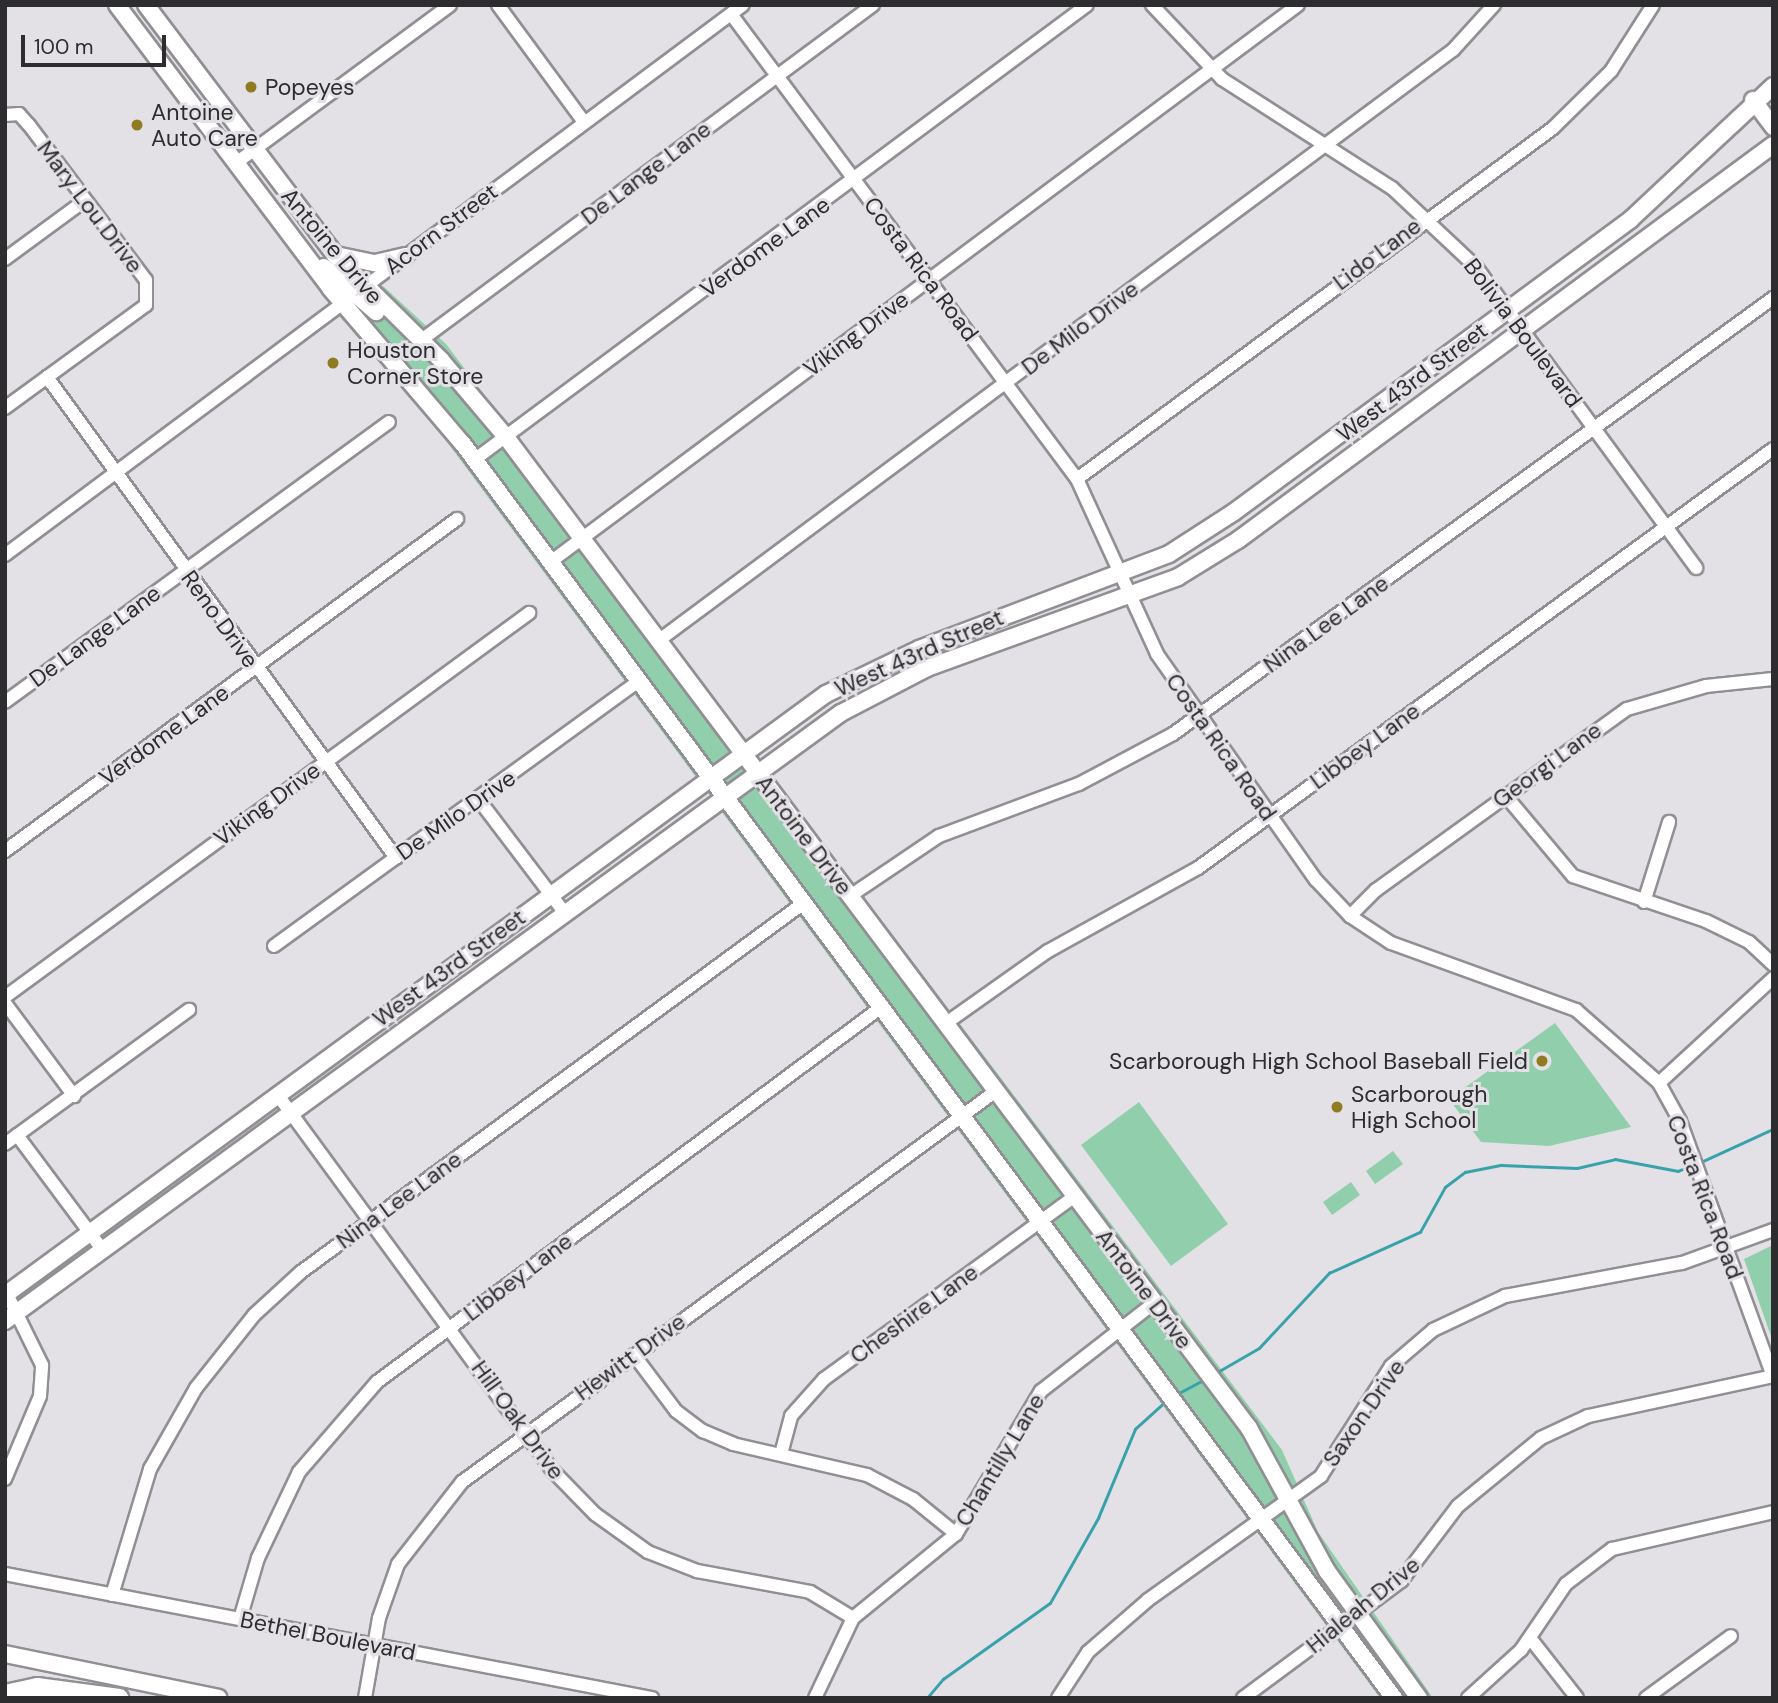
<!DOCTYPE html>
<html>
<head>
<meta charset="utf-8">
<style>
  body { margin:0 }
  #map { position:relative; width:1778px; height:1703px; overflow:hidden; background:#e4e1e6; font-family:"DM Sans",sans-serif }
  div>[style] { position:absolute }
  .green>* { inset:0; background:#91cfac }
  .stream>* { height:2.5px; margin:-1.25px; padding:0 1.25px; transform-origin:1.25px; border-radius:1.25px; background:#38a2aa }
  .roads { filter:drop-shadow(2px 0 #928f94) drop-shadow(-2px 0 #928f94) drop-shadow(0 2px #928f94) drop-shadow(0 -2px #928f94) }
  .minor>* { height:12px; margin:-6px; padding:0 6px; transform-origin:6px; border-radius:6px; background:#fff }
  .major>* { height:16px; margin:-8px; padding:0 8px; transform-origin:8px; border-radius:8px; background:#fff }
  .highway>* { height:18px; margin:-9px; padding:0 9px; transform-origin:9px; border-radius:9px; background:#fff }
  .dots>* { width:19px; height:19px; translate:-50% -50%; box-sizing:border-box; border:4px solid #e4e1e6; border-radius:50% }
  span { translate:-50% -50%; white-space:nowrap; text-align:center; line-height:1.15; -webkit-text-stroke:6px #e4e1e6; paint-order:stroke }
  .poi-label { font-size:23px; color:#2d2c2e }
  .left { translate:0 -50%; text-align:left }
  .right { translate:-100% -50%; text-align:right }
  .street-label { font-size:23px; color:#2d2c2e }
  .frame { position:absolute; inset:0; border:7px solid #2d2c2e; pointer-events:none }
  .scale { position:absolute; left:21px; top:35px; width:145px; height:32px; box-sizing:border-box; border:4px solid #2d2c2e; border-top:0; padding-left:9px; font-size:21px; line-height:24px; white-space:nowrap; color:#2d2c2e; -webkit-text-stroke:5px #e4e1e6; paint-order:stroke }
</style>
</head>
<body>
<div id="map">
  <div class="green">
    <div style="clip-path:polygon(383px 286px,446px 344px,1282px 1450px,1318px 1532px,1433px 1698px,1380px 1698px,421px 407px,340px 317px)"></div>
    <div style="clip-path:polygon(1555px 1023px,1631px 1127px,1549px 1146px,1481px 1142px,1449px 1099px)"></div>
    <div style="clip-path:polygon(1139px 1102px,1228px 1224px,1171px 1266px,1081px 1145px)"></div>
    <div style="clip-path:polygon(1393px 1151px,1403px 1164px,1375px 1184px,1366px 1171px)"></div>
    <div style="clip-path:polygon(1351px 1182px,1360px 1195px,1332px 1215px,1323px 1202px)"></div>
    <div style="clip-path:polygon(1773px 1245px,1773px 1342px,1744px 1259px)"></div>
  </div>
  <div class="stream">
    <div style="left:1699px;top:1163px;width:81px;rotate:-24.7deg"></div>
    <div style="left:1214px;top:1374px;width:52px;rotate:-30deg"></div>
    <div style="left:1259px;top:1348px;width:103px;rotate:-47deg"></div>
    <div style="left:1329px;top:1273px;width:100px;rotate:-24.3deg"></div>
    <div style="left:1420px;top:1232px;width:51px;rotate:-60.9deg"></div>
    <div style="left:1445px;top:1187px;width:25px;rotate:-37deg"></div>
    <div style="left:1465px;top:1172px;width:37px;rotate:-11deg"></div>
    <div style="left:1501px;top:1165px;width:76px;rotate:2.3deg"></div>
    <div style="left:1577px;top:1168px;width:39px;rotate:-13deg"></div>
    <div style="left:1615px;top:1159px;width:64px;rotate:10.8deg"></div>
    <div style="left:1678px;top:1171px;width:16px;rotate:-22deg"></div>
    <div style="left:1177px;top:1394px;width:32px;rotate:-28deg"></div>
    <div style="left:927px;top:1698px;width:25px;rotate:-50deg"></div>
    <div style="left:943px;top:1679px;width:131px;rotate:-35.4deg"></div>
    <div style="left:1050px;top:1603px;width:98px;rotate:-60.5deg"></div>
    <div style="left:1098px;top:1518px;width:96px;rotate:-67.4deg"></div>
    <div style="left:1135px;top:1429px;width:42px;rotate:-42.1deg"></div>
  </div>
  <div class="roads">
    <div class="minor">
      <div style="left:498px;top:5px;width:145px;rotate:53.7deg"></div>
      <div style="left:1152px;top:5px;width:102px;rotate:46.6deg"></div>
      <div style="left:1222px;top:79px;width:202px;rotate:32.7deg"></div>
      <div style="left:1392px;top:188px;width:115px;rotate:43.2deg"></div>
      <div style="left:1476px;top:267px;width:373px;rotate:53.8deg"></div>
      <div style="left:731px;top:14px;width:580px;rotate:53.35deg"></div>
      <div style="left:1077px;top:479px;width:192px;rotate:65.4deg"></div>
      <div style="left:1157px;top:654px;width:276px;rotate:54.9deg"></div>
      <div style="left:1316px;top:880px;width:50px;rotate:46.6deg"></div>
      <div style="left:1350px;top:916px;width:49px;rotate:33.4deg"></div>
      <div style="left:1391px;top:943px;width:197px;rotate:19.9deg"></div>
      <div style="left:1576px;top:1010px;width:111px;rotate:41.3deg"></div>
      <div style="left:1659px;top:1083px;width:43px;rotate:61.1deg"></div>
      <div style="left:1680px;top:1121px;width:271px;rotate:70deg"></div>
      <div style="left:5px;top:115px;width:14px;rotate:-4deg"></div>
      <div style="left:19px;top:114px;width:15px;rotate:48deg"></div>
      <div style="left:29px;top:125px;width:194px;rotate:53deg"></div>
      <div style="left:146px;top:280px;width:25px;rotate:90deg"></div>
      <div style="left:146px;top:305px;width:175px;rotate:143.9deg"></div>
      <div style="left:236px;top:163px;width:266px;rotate:-36.4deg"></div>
      <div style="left:5px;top:259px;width:98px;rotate:-36.3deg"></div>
      <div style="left:420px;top:341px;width:564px;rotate:-36.57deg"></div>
      <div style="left:47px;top:377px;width:594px;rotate:54.04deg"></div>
      <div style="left:474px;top:460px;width:763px;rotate:-36.58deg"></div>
      <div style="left:1077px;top:479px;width:591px;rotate:-36.4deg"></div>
      <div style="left:1553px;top:128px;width:81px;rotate:-44.5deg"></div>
      <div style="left:1611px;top:71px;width:78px;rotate:-57.5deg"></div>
      <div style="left:5px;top:555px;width:920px;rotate:-36.7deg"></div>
      <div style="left:549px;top:563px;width:934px;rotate:-36.69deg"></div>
      <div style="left:658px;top:641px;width:991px;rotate:-36.63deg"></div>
      <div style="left:1453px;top:50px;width:61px;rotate:-47.7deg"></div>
      <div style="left:5px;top:702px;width:475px;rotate:-36.1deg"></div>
      <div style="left:1505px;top:795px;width:106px;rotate:50deg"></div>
      <div style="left:1573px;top:876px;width:140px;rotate:18.7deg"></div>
      <div style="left:1706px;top:921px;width:48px;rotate:26deg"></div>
      <div style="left:1749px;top:942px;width:33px;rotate:43deg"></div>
      <div style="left:479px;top:800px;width:141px;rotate:52.8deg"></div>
      <div style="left:5px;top:851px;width:561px;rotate:-36.3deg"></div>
      <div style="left:850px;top:896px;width:107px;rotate:-34deg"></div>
      <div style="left:939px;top:836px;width:149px;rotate:-20.4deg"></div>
      <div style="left:1079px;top:784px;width:106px;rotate:-28deg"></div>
      <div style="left:1173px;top:734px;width:742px;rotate:-36deg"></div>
      <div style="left:1644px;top:902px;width:84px;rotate:-72.6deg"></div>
      <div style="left:1350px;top:916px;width:37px;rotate:-45deg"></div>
      <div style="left:1376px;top:890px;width:309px;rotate:-35.8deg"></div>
      <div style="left:1627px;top:709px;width:82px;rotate:-16.2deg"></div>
      <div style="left:1706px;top:686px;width:67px;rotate:-6deg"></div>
      <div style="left:274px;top:946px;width:447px;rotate:-36deg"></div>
      <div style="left:5px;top:997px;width:650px;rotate:-36.23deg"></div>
      <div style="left:5px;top:1003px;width:116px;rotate:53.4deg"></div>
      <div style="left:945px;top:1024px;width:126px;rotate:-35.3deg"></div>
      <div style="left:1048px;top:951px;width:171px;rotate:-29deg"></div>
      <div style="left:1198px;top:868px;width:711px;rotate:-36.08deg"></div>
      <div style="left:1659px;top:1083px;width:155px;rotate:-42.6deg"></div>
      <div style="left:277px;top:1094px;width:469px;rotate:53.8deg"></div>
      <div style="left:554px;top:1472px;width:59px;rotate:45.7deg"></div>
      <div style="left:595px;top:1514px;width:65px;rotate:35.6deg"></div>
      <div style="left:648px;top:1552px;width:53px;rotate:21.2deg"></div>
      <div style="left:697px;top:1571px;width:115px;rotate:10.5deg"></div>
      <div style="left:810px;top:1592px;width:50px;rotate:31.2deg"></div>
      <div style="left:17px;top:1135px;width:142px;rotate:53.3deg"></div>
      <div style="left:5px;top:1144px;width:228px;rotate:-36.1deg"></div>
      <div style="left:634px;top:1355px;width:70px;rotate:53.1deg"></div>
      <div style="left:676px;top:1411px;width:34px;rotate:37deg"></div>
      <div style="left:703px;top:1431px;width:33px;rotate:23deg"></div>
      <div style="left:733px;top:1444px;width:138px;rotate:13deg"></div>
      <div style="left:867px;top:1475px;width:52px;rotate:27.6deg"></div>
      <div style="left:913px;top:1499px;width:55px;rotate:39.1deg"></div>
      <div style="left:781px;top:1454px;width:39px;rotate:-75deg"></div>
      <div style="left:791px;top:1416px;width:50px;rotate:-48.3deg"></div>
      <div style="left:824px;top:1379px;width:311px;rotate:-36.1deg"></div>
      <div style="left:5px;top:1479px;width:90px;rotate:-67.1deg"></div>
      <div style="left:40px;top:1396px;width:31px;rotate:-86deg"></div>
      <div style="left:42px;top:1365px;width:79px;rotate:-116.2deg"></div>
      <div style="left:5px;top:1574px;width:659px;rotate:10.85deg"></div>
      <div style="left:112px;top:1595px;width:132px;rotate:-73.2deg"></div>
      <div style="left:150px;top:1469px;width:93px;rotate:-60.4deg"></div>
      <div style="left:196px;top:1388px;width:93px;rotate:-51.5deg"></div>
      <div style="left:254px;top:1315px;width:64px;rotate:-42.5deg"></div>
      <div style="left:301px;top:1272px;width:625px;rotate:-36.28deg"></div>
      <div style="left:240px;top:1619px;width:64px;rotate:-73.6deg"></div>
      <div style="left:258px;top:1558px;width:95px;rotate:-64.5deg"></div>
      <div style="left:299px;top:1472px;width:119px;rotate:-49.1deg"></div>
      <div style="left:377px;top:1382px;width:630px;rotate:-36.62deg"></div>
      <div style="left:1530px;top:1638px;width:76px;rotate:51.9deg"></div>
      <div style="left:365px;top:1698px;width:81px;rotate:-80.1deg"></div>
      <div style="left:379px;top:1618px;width:57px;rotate:-70.6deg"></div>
      <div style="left:398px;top:1564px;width:104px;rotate:-52deg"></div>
      <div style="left:462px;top:1482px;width:662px;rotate:-36.21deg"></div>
      <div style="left:815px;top:1698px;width:89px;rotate:-64.6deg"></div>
      <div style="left:853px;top:1618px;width:133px;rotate:-39.2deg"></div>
      <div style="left:956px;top:1534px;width:166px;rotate:-59.3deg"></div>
      <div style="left:1041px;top:1391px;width:143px;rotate:-37.9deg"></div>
      <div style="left:1058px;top:1698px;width:55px;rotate:-56.9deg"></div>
      <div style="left:1088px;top:1652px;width:79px;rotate:-40.9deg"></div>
      <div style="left:1148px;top:1600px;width:213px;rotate:-35.6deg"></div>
      <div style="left:1321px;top:1476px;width:130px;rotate:-57.5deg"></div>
      <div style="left:1391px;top:1366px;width:55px;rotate:-40.6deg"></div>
      <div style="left:1433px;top:1330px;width:80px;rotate:-25.3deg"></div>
      <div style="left:1505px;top:1296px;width:180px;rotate:-10.6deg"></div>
      <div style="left:1682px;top:1263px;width:97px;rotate:-19.9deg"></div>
      <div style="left:1243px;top:1698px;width:197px;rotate:-36.5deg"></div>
      <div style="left:1401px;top:1581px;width:94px;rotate:-52.8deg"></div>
      <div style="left:1458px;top:1506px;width:107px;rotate:-39.3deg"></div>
      <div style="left:1541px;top:1438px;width:52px;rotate:-25.1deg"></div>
      <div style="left:1588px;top:1416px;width:189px;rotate:-12.2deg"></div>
      <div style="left:1468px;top:1698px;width:72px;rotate:-42.2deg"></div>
      <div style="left:1521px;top:1650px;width:80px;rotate:-55.7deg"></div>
      <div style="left:1566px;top:1584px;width:58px;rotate:-37.3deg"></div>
      <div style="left:1612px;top:1549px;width:165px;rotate:-12.9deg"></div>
      <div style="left:1646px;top:1698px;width:105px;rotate:-36.1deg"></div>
    </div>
    <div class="major">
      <div style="left:117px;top:5px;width:354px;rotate:53deg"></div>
      <div style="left:330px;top:288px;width:205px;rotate:49.6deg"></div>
      <div style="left:463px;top:444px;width:1562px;rotate:53.41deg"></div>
      <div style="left:146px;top:5px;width:312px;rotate:52.9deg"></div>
      <div style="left:334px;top:254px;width:151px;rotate:44.7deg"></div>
      <div style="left:441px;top:360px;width:101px;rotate:49.8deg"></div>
      <div style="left:506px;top:437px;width:1239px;rotate:53.14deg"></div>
      <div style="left:1249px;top:1428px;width:163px;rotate:61.4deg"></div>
      <div style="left:1327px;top:1571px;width:157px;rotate:54.1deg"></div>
      <div style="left:1753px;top:100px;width:34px;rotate:53deg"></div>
      <div style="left:336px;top:255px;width:40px;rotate:12deg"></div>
      <div style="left:375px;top:263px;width:31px;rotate:-13deg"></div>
      <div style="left:324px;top:267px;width:69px;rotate:40.9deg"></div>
      <div style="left:5px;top:1295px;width:1017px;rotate:-36.21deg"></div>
      <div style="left:826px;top:694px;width:103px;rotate:-25.8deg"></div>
      <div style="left:919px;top:649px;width:267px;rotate:-20.8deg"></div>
      <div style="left:1169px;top:554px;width:77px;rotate:-32.9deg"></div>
      <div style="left:1234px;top:512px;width:492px;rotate:-36.4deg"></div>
      <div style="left:1630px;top:220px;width:196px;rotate:-43.1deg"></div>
      <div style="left:5px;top:1321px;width:1034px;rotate:-36.03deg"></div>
      <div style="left:841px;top:713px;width:97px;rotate:-27.6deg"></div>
      <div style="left:927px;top:668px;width:267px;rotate:-19.9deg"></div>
      <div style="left:1178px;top:577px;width:70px;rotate:-31.7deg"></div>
      <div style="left:1238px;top:540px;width:665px;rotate:-36.44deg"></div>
      <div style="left:5px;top:1654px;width:218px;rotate:11.6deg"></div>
    </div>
    <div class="highway">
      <div style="left:5px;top:1694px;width:33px;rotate:-12deg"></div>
      <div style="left:37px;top:1687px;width:83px;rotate:7.6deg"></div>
    </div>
  </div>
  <div class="dots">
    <div style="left:251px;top:87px;background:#8f7b21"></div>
    <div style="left:137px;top:125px;background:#8f7b21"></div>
    <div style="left:333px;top:363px;background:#8f7b21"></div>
    <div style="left:1542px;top:1061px;background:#8f7b21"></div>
    <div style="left:1337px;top:1107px;background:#8f7b21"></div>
  </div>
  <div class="poi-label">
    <span class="left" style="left:265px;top:87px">Popeyes</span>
    <span class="left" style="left:151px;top:125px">Antoine<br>Auto Care</span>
    <span class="left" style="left:347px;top:363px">Houston<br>Corner Store</span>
    <span class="right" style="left:1528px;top:1061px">Scarborough High School Baseball Field</span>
    <span class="left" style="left:1351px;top:1107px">Scarborough<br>High School</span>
  </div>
  <div class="street-label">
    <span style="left:646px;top:173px;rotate:-37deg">De Lange Lane</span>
    <span style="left:90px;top:207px;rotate:53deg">Mary Lou Drive</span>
    <span style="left:441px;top:229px;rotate:-37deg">Acorn Street</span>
    <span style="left:332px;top:246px;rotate:50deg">Antoine Drive</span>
    <span style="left:765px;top:247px;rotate:-36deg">Verdome Lane</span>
    <span style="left:1377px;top:254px;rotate:-37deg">Lido Lane</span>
    <span style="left:921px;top:269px;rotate:53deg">Costa Rica Road</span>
    <span style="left:1080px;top:328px;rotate:-37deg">De Milo Drive</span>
    <span style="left:1523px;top:333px;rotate:53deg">Bolivia Boulevard</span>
    <span style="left:856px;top:334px;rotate:-37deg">Viking Drive</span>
    <span style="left:1412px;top:382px;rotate:-37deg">West 43rd Street</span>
    <span style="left:220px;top:619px;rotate:54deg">Reno Drive</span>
    <span style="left:1326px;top:624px;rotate:-36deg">Nina Lee Lane</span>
    <span style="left:95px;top:636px;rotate:-36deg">De Lange Lane</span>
    <span style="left:919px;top:653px;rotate:-24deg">West 43rd Street</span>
    <span style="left:164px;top:735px;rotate:-36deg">Verdome Lane</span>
    <span style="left:1365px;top:746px;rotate:-36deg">Libbey Lane</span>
    <span style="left:1221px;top:747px;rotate:55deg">Costa Rica Road</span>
    <span style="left:1547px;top:765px;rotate:-36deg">Georgi Lane</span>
    <span style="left:267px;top:804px;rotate:-36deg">Viking Drive</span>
    <span style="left:456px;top:815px;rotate:-35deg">De Milo Drive</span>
    <span style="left:804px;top:835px;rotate:53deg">Antoine Drive</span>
    <span style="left:449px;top:968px;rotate:-36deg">West 43rd Street</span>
    <span style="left:1705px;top:1197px;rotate:69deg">Costa Rica Road</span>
    <span style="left:399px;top:1200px;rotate:-36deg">Nina Lee Lane</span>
    <span style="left:518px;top:1277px;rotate:-37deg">Libbey Lane</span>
    <span style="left:1144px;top:1289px;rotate:53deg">Antoine Drive</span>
    <span style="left:914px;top:1314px;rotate:-36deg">Cheshire Lane</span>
    <span style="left:630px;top:1357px;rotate:-36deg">Hewitt Drive</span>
    <span style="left:1364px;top:1413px;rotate:-55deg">Saxon Drive</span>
    <span style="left:518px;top:1420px;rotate:54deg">Hill Oak Drive</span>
    <span style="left:1000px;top:1460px;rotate:-59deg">Chantilly Lane</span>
    <span style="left:1363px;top:1605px;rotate:-39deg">Hialeah Drive</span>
    <span style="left:328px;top:1636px;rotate:11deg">Bethel Boulevard</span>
  </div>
  <div class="frame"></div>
  <div class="scale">100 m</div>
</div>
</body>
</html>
